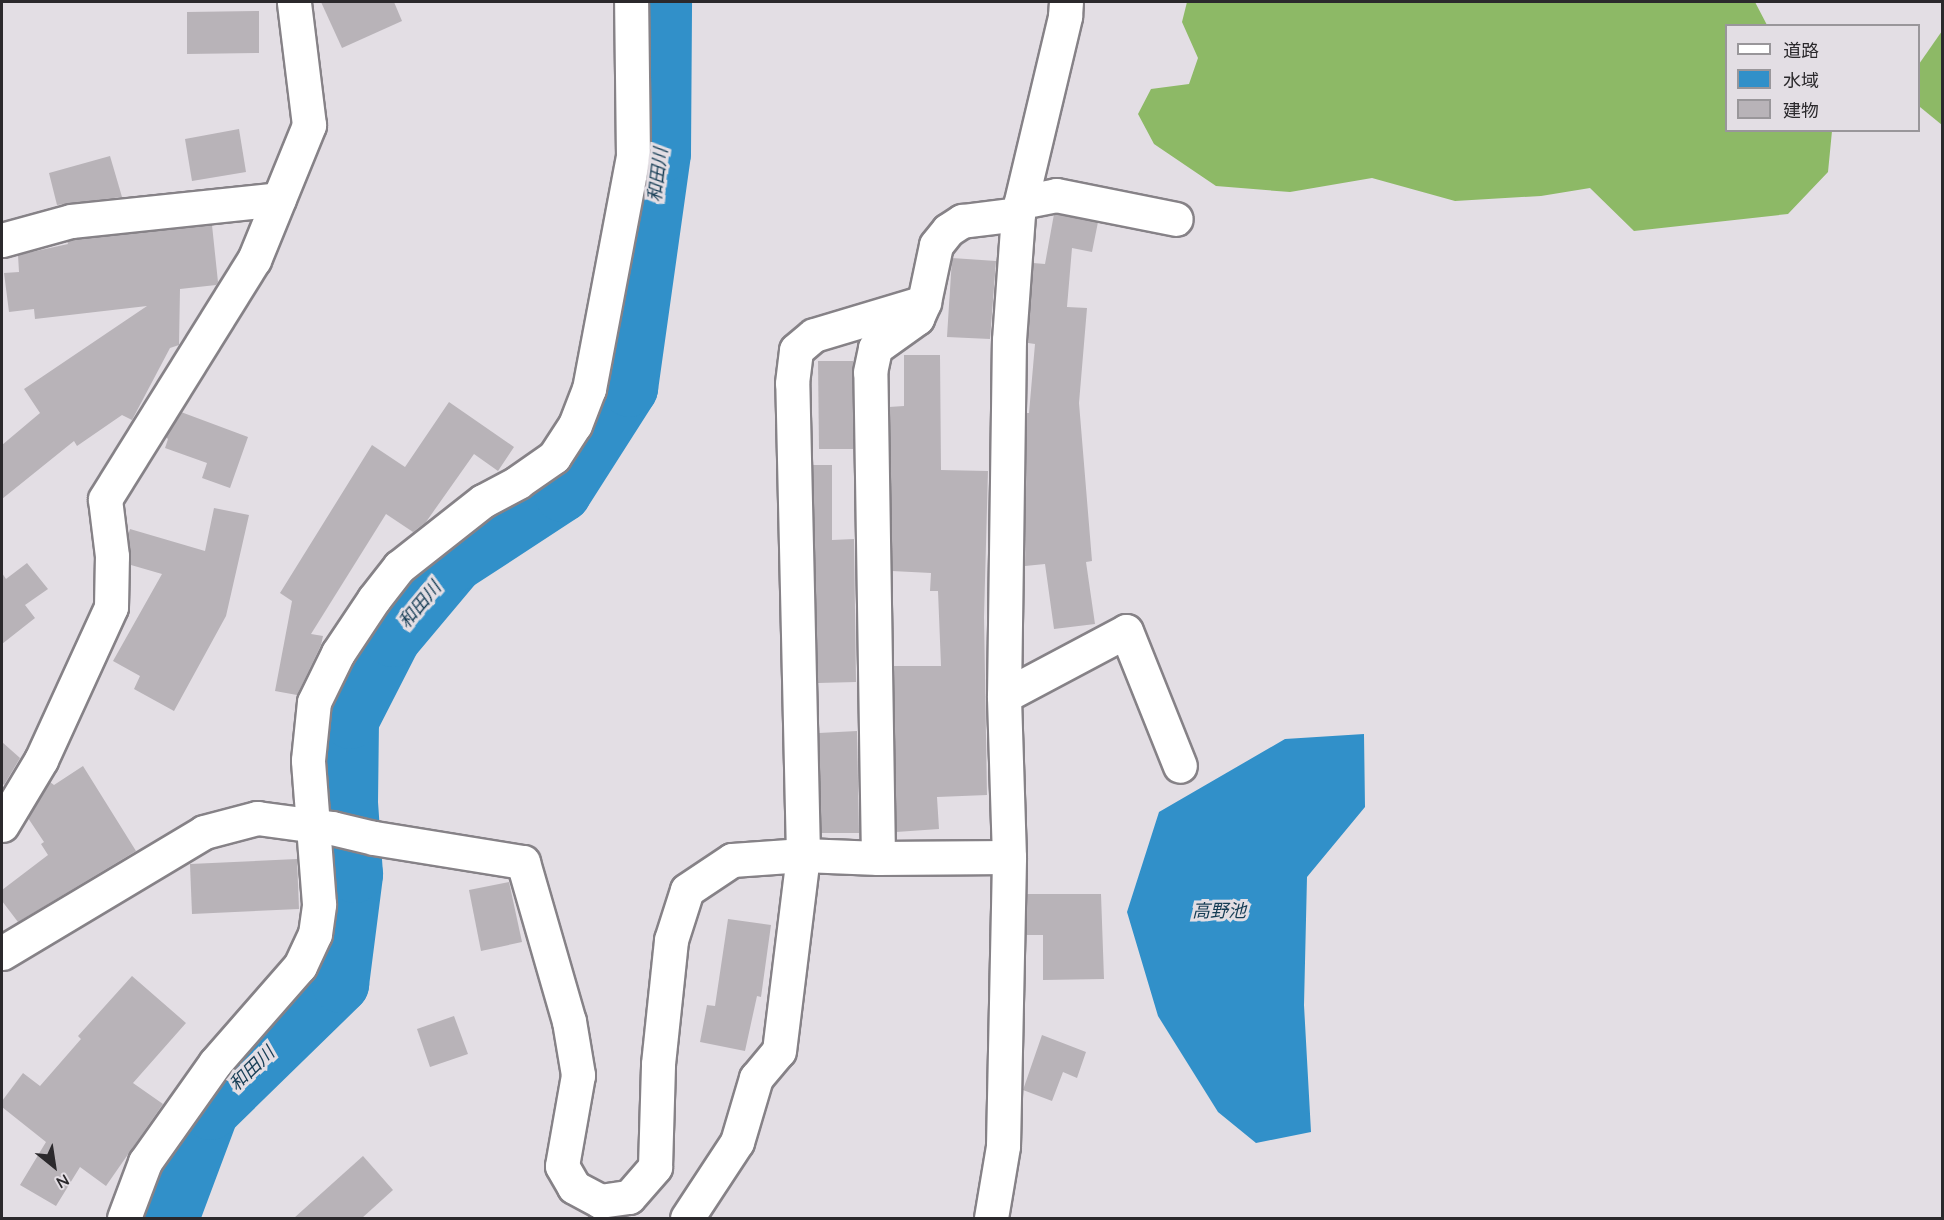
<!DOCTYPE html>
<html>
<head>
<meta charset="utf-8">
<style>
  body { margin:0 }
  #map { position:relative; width:1944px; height:1220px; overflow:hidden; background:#e3dee4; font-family:Quicksand,"Noto Sans JP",sans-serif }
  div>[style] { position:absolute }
  .forest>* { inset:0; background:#8db966 }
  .water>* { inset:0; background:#3190c9 }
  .river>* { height:57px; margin:-28.5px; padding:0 28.5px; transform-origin:28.5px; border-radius:28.5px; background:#3190c9 }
  .building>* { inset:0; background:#b8b3b8 }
  .roads { filter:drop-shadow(2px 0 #868287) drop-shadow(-2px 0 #868287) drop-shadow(0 2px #868287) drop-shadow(0 -2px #868287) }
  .minor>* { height:33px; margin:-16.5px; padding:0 16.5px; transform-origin:16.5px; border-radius:16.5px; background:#fff }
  span { translate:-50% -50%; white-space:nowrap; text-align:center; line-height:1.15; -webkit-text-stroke:6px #e3dee4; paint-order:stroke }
  .water-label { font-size:18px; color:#153c54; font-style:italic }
  .frame { position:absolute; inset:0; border:3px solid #2b292c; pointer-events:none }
  .legend { position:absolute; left:1725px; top:24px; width:195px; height:108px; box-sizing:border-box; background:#e3dee4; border:2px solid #99969a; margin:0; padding:8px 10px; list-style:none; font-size:18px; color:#2b292c }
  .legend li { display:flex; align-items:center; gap:12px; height:30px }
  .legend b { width:30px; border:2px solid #99969a }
  .north { position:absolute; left:24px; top:1136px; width:60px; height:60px; -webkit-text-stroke:4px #e3dee4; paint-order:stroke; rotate:150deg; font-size:16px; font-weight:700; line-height:24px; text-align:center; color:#2b292c }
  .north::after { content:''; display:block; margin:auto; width:21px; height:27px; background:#2b292c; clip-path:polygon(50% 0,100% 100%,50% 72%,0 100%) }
</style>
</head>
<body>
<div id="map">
  <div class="forest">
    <div style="clip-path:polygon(1187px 2px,1755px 2px,1767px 25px,1726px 26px,1726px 130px,1832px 131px,1828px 172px,1788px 214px,1634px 231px,1590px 188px,1541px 196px,1455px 201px,1372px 178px,1290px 192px,1216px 186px,1154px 144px,1138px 114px,1151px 89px,1189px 84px,1198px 58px,1182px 22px)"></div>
    <div style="clip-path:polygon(1942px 31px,1942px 125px,1920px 107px,1918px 100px,1919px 64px)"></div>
  </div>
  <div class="water">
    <div style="clip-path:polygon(1364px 734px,1365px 807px,1307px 877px,1304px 1005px,1311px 1132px,1256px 1143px,1218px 1112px,1158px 1016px,1127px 912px,1159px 812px,1285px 739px)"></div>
  </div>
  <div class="river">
    <div style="left:170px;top:1218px;width:114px;rotate:-69.5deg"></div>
    <div style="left:210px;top:1111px;width:182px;rotate:-44.3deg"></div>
    <div style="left:340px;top:984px;width:111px;rotate:-82.7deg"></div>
    <div style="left:354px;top:874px;width:72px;rotate:-94deg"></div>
    <div style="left:349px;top:802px;width:82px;rotate:-89.3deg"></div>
    <div style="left:350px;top:720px;width:92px;rotate:-62.9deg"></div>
    <div style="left:392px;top:638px;width:98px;rotate:-50deg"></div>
    <div style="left:455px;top:563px;width:128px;rotate:-33.2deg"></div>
    <div style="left:562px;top:493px;width:125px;rotate:-57.5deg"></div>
    <div style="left:629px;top:388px;width:237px;rotate:-82deg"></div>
    <div style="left:662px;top:153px;width:151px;rotate:-89.6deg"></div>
  </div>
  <div class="building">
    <div style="clip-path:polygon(321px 2px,394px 2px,402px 21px,342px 48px)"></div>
    <div style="clip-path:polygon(259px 11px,259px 53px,187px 54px,187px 12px)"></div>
    <div style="clip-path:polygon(239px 129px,246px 172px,192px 181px,185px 139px)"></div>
    <div style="clip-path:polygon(110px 156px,122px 197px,57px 205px,49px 173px)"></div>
    <div style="clip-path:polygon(1054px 214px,1098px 222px,1092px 252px,1072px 248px,1067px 307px,1087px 308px,1079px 403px,1092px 561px,1086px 562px,1095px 624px,1054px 629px,1045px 564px,1025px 566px,1027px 413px,1029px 413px,1035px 344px,1028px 343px,1033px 263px,1045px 264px)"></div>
    <div style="clip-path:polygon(212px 225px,218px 282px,216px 285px,180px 289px,179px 345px,170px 348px,132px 420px,122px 415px,77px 446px,74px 441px,2px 499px,2px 445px,40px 413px,24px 389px,147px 306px,35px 319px,34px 309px,9px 312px,4px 273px,19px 272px,18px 255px,68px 244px,67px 241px,75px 239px)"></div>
    <div style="clip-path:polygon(952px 258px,996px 261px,990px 339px,947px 337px)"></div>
    <div style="clip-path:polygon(904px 355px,940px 355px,941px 470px,988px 471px,984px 617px,987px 795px,937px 797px,939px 829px,896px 832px,894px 666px,941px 666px,938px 591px,930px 591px,931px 573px,892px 571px,889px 407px,904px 406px)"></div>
    <div style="clip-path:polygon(818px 361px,853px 361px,853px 449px,819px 449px)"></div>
    <div style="clip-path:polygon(449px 402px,514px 447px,498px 471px,474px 454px,426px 522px,413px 532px,386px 514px,311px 634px,323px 636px,321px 645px,297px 695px,275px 691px,292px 601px,280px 593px,372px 445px,405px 467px)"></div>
    <div style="clip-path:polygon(181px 412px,248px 437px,230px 488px,202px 478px,207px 463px,165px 448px,168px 439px,166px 437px)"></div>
    <div style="clip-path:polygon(813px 465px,832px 465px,832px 540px,854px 539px,856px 682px,818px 683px)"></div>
    <div style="clip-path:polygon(214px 508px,249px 515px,226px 616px,174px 711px,134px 689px,140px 676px,113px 661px,162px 574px,131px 565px,128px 535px,130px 529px,205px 551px)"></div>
    <div style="clip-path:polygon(27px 563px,48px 589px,25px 605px,35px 618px,2px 644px,2px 573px,6px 579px)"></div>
    <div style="clip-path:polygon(857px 731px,859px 833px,821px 833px,819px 733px)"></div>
    <div style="clip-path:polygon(2px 742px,20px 758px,4px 785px,2px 783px)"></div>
    <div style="clip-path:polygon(83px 766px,136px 851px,18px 922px,2px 901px,2px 890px,48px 855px,41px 844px,44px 842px,28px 818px,50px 782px,54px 785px)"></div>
    <div style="clip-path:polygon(297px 859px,299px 909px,192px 914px,190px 864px)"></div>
    <div style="clip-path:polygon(509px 882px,522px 942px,481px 951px,469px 890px)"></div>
    <div style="clip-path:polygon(1027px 894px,1101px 894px,1104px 979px,1043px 980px,1043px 935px,1026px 935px)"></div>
    <div style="clip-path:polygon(728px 919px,771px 925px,761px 997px,757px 996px,745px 1051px,700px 1042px,707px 1005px,715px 1006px)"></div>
    <div style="clip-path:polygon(132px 976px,186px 1023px,133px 1083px,163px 1104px,106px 1186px,80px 1167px,56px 1206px,20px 1185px,46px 1142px,2px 1107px,2px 1101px,23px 1073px,40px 1086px,81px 1039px,78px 1036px)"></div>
    <div style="clip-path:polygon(454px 1016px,468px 1054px,430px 1067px,417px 1029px)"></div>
    <div style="clip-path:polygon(1042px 1035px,1086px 1052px,1077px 1078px,1063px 1072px,1052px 1101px,1023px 1090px)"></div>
    <div style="clip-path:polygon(363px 1156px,393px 1190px,362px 1218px,294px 1218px)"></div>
  </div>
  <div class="roads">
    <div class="minor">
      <div style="left:1021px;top:202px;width:36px;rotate:-11deg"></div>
      <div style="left:1056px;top:195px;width:122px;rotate:11.3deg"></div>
      <div style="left:2px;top:240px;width:72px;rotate:-15.4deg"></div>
      <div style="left:71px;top:221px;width:209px;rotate:-6deg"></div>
      <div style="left:1004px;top:696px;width:138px;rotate:-28deg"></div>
      <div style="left:1126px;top:631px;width:145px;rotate:68.2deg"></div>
      <div style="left:2px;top:825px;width:76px;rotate:-59deg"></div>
      <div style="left:41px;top:760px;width:168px;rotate:-65.4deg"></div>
      <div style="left:111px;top:607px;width:51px;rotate:-88.9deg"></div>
      <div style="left:112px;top:556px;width:57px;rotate:-97deg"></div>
      <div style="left:105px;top:499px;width:282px;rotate:-58.1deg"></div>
      <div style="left:254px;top:260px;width:146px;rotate:-67.8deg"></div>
      <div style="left:309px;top:125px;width:124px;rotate:-97deg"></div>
      <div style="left:878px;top:858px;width:486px;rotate:-90.9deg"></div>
      <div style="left:870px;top:372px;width:25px;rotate:-78deg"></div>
      <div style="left:875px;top:348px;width:52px;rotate:-35.5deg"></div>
      <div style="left:917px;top:318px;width:17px;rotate:-66deg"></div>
      <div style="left:924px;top:302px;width:58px;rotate:-78.1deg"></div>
      <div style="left:936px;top:245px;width:19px;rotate:-51deg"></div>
      <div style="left:948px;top:230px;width:17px;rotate:-33deg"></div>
      <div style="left:962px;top:221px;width:56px;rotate:-7.1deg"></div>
      <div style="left:2px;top:953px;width:235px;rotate:-30.9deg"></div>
      <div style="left:204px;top:832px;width:55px;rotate:-14.8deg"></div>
      <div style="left:257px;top:818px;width:76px;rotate:7.6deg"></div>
      <div style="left:332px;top:828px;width:43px;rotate:13.4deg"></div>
      <div style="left:374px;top:838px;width:151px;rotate:9.2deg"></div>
      <div style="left:523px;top:862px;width:166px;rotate:73.9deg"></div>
      <div style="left:569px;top:1021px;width:55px;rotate:80.5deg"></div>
      <div style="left:578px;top:1075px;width:92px;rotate:100deg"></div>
      <div style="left:562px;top:1166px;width:24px;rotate:60deg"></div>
      <div style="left:574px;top:1187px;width:30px;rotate:28deg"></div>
      <div style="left:600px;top:1201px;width:29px;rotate:-8deg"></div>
      <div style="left:629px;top:1197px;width:40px;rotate:-49deg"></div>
      <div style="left:655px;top:1167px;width:103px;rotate:-88.3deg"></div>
      <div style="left:658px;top:1064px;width:125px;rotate:-84deg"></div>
      <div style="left:671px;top:940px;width:52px;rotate:-72.3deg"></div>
      <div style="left:687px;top:890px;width:54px;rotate:-33.7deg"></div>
      <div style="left:732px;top:860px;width:71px;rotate:-4deg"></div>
      <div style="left:803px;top:855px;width:75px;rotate:2.3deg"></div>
      <div style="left:878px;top:858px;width:131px;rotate:-0.4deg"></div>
      <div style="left:124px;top:1218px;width:60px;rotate:-69.4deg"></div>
      <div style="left:145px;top:1162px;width:121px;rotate:-54.7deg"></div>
      <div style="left:215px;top:1063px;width:129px;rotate:-48.8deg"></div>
      <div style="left:300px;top:966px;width:35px;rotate:-65deg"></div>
      <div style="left:315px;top:934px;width:30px;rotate:-82deg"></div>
      <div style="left:319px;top:904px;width:144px;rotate:-94.4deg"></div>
      <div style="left:308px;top:760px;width:58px;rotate:-84.1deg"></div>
      <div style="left:314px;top:702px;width:55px;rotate:-63.9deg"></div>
      <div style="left:338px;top:653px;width:65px;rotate:-56.3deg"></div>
      <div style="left:374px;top:599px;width:41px;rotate:-52deg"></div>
      <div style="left:399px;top:567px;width:107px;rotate:-38.2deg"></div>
      <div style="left:483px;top:501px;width:40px;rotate:-28deg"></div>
      <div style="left:518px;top:482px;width:44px;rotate:-34.8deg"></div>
      <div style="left:554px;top:457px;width:38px;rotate:-57deg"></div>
      <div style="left:575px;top:425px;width:39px;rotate:-69deg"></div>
      <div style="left:589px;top:389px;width:236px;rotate:-79.3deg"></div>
      <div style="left:633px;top:157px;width:155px;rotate:-90.7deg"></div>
      <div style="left:687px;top:1218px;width:91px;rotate:-56.7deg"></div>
      <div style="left:737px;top:1142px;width:67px;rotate:-73.5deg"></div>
      <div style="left:756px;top:1078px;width:35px;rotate:-50deg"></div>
      <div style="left:779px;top:1051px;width:197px;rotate:-83deg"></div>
      <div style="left:803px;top:855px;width:472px;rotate:-91.3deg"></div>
      <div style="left:792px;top:383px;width:33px;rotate:-83deg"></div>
      <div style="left:796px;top:350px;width:23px;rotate:-40deg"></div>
      <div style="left:814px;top:335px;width:115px;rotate:-16.7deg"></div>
      <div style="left:991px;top:1218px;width:73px;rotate:-80.5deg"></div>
      <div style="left:1003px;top:1146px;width:289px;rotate:-88.8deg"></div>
      <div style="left:1009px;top:857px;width:161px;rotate:-91.8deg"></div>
      <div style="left:1004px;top:696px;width:356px;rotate:-89.2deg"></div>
      <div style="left:1009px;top:340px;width:126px;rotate:-85.9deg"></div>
      <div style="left:1018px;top:214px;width:204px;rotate:-76.6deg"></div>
      <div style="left:1065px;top:16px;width:14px;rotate:-86deg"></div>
    </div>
  </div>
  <div class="water-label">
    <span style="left:658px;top:175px;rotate:-83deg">和田川</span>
    <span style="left:420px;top:605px;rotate:-50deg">和田川</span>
    <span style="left:1219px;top:911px">高野池</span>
    <span style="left:252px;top:1069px;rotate:-44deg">和田川</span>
  </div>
  <div class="frame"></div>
  <ul class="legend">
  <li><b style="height:8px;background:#fff"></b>道路</li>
  <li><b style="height:16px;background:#3190c9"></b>水域</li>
  <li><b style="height:16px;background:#b8b3b8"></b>建物</li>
  </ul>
  <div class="north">N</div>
</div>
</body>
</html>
